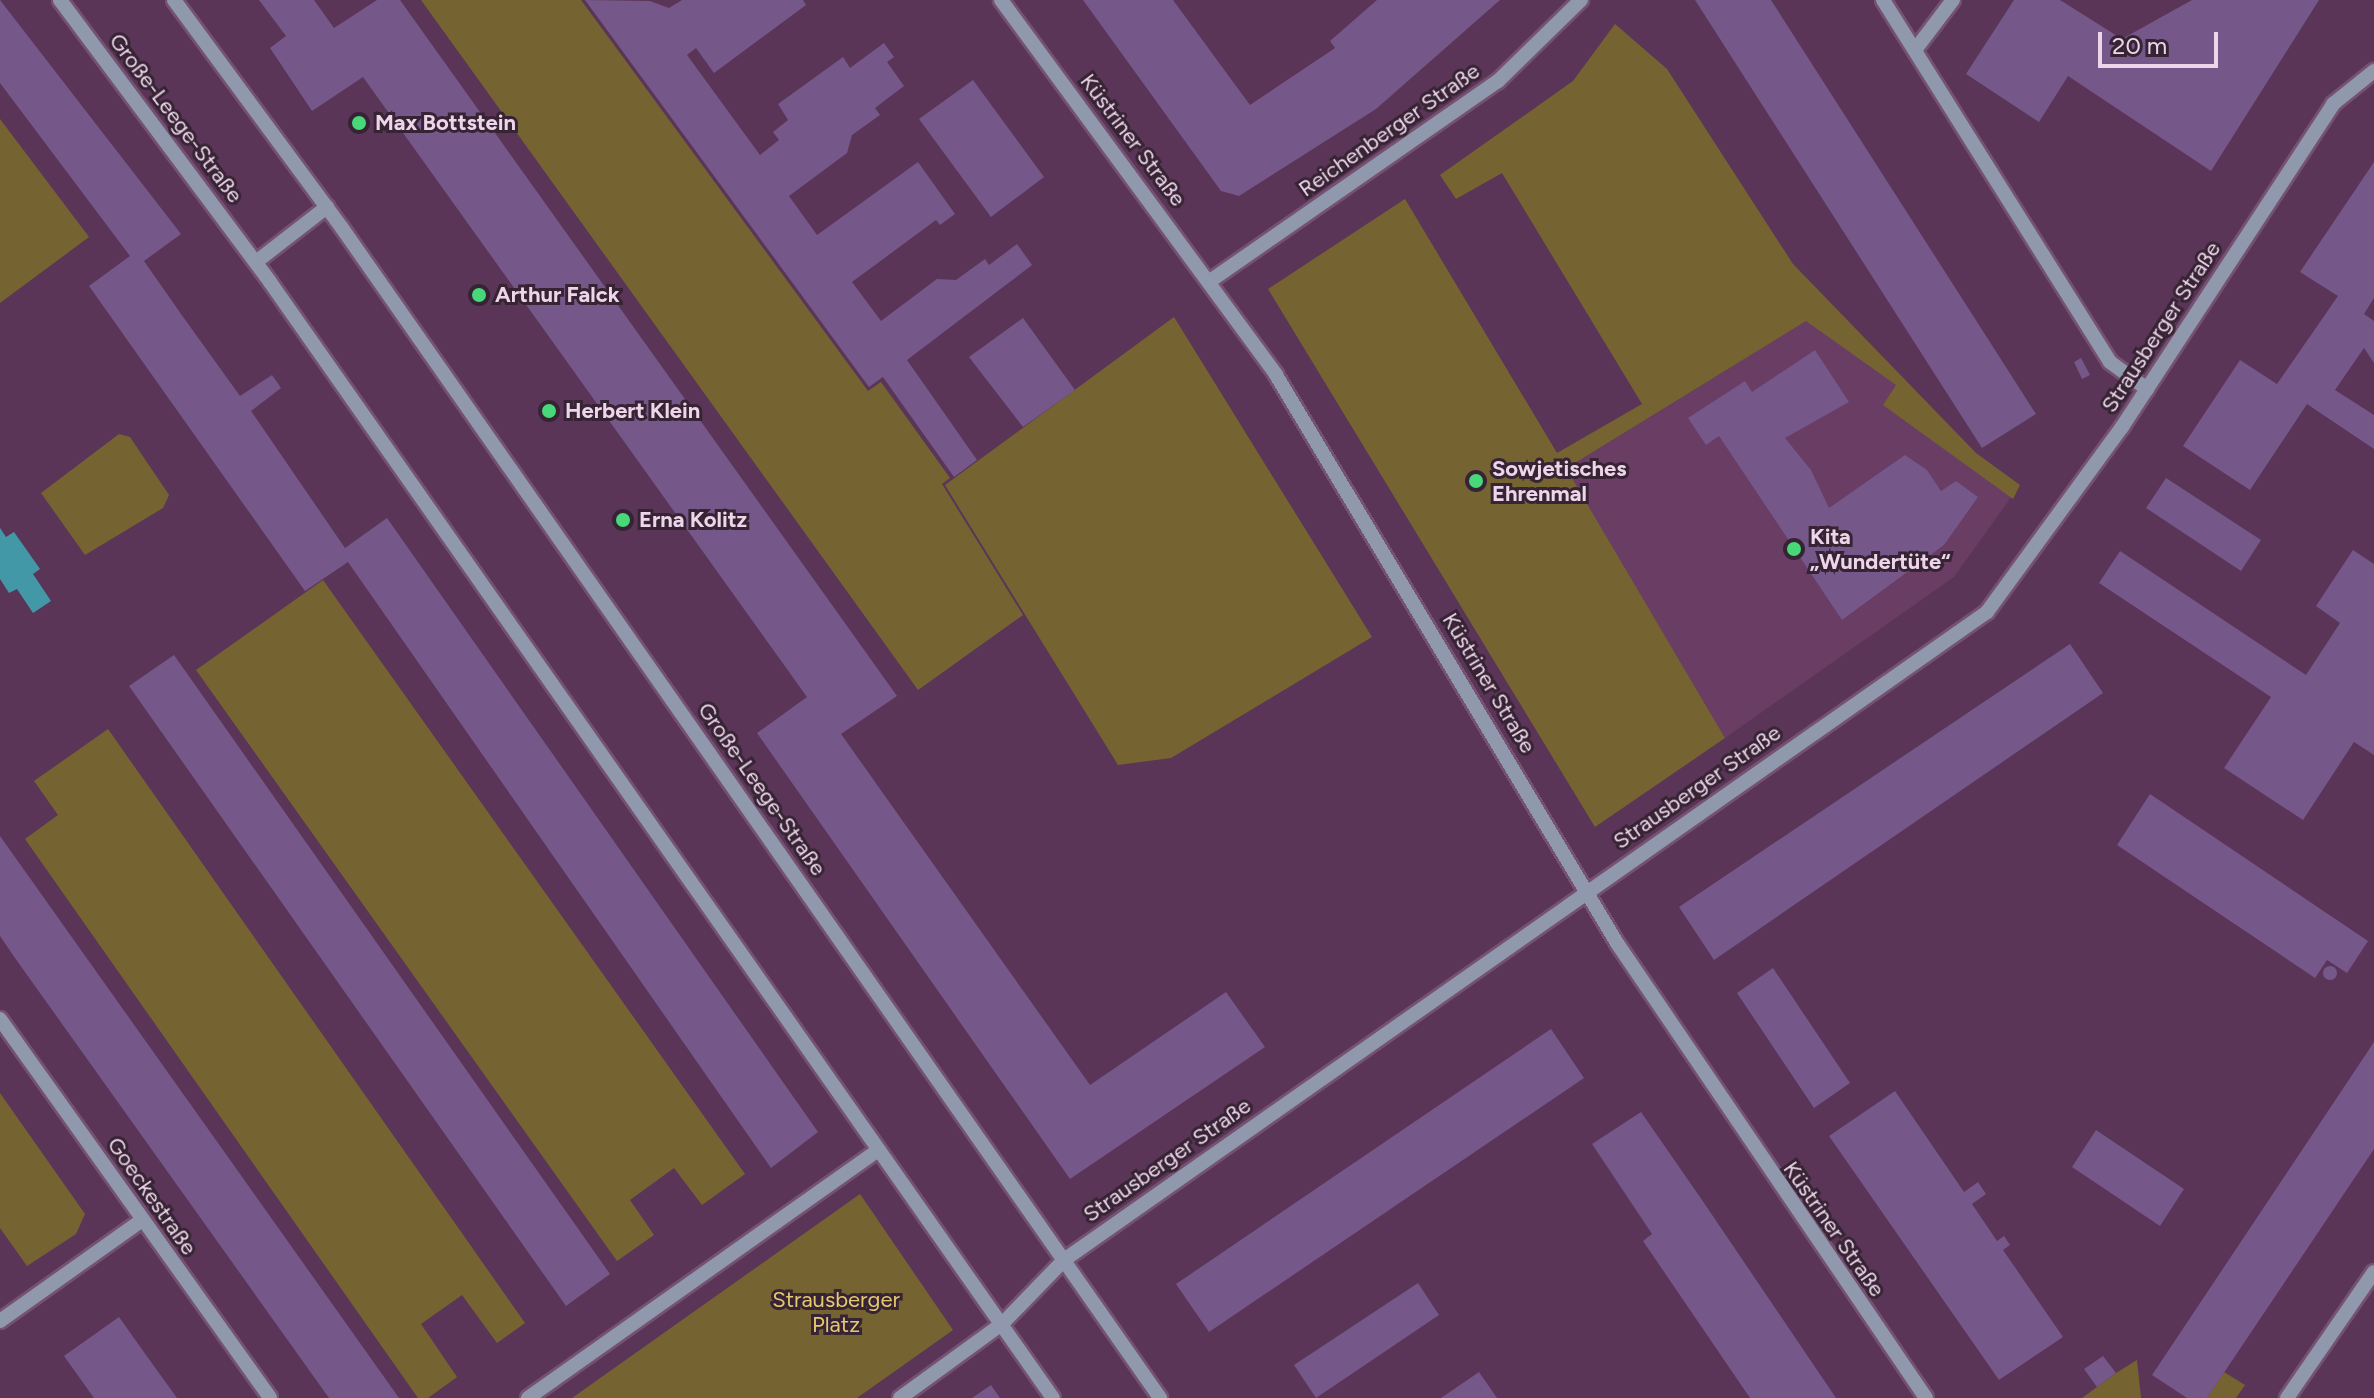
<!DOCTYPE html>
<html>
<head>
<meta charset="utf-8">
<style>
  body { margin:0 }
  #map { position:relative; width:2374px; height:1398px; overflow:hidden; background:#5b3557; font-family:Figtree,sans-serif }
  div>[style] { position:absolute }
  .built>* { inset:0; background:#693d64 }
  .green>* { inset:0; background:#756432 }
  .water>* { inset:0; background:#4398a7 }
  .building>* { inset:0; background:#755789 }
  .round { border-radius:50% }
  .roads { filter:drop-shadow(2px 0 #755271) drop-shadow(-2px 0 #755271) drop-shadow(0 2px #755271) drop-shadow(0 -2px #755271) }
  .minor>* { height:14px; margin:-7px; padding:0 7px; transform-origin:7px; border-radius:7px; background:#9098ad }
  .dots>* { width:22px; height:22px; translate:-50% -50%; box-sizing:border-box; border:4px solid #362434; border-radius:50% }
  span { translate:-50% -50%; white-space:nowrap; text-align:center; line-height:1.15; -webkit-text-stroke:6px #362434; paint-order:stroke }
  .street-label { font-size:22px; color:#eed6ea }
  .poi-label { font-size:22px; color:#eed6ea; font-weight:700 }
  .left { translate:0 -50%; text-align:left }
  .park-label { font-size:22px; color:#e6c86f }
  .scale { position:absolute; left:2098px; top:32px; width:120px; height:36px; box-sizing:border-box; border:4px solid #eed6ea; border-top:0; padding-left:10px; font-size:24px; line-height:28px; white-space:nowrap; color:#eed6ea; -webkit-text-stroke:6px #362434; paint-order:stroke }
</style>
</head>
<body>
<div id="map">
  <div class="built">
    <div style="clip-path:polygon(1807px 320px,1897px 384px,2012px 496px,1954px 577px,1725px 738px,1566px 469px)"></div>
  </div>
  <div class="green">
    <div style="clip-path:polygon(421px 0,581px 0,868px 391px,881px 382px,950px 478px,942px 484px,1023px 615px,918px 690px)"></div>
    <div style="clip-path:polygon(1615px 24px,1667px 69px,1793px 264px,1976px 453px,2020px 485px,2013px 499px,1883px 405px,1896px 385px,1806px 321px,1567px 468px,1563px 463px,1725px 738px,1595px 827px,1268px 289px,1405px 199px,1557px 453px,1642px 404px,1502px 173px,1456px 199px,1440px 175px,1573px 81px)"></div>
    <div style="clip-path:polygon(0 119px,89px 237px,0 303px)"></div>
    <div style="clip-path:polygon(1174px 317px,1372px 637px,1171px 758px,1118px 765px,945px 485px)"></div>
    <div style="clip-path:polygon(119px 434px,130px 437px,169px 495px,163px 508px,85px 555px,41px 493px)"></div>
    <div style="clip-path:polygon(323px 580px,745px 1174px,702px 1205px,674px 1168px,630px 1200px,654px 1235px,617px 1261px,196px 670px)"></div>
    <div style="clip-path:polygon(108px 729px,525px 1323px,497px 1343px,462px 1295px,421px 1324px,457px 1377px,428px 1398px,418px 1398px,25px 839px,58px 815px,34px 781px)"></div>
    <div style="clip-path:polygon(0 1093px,85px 1214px,76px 1234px,27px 1266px,0 1228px)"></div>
    <div style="clip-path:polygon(860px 1194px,953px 1330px,857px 1398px,572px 1398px)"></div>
    <div style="clip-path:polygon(2137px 1360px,2141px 1398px,2082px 1398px,2116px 1373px)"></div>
    <div style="clip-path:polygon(2224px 1372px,2245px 1385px,2236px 1398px,2207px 1398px)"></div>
  </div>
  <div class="water">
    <div style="clip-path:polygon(0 528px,6px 537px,14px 532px,40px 569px,33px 574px,51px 601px,33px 613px,17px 589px,9px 593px,0 579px)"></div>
  </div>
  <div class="building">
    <div style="clip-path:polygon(0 0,181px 234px,144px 261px,181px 314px,240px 396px,272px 375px,277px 382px,281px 388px,251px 411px,345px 548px,387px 518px,818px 1132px,771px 1168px,348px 562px,305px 591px,89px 286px,130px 256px,0 83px)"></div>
    <div style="clip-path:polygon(259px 0,314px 0,334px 28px,377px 0,400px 0,897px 696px,841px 734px,1090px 1085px,1226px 992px,1265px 1047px,1070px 1179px,757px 733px,807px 697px,363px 77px,312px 111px,270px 48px,286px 36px)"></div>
    <div style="clip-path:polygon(585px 0,650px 1px,669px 8px,682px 0,803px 0,806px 5px,714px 73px,696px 48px,687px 55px,760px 155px,779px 140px,773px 132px,788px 120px,778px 104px,843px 57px,850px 68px,884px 43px,894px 57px,887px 62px,904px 86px,875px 108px,880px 115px,852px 135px,847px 153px,789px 196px,817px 235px,918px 162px,955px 214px,940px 225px,936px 220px,852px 282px,881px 321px,937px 279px,956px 280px,985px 259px,989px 265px,1017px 244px,1032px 265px,907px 360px,977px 460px,954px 477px,883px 377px,869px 387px)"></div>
    <div style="clip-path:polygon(1083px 0,1173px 0,1250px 105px,1335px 48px,1330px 41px,1377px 0,1500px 0,1376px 109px,1239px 196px,1221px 191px)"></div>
    <div style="clip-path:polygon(1695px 0,1771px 0,2036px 414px,1982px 448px)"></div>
    <div style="clip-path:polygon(2014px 0,2060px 0,2122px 39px,2192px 0,2319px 0,2211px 171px,2068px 76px,2039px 122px,1966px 74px)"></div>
    <div style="clip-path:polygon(973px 80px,1044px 177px,991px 217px,919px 119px)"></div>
    <div style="clip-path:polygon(2374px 162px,2374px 298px,2364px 314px,2374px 321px,2374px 363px,2364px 348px,2335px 390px,2374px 415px,2374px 449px,2307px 404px,2250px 490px,2183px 446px,2240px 360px,2277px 384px,2338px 296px,2300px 272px)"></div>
    <div style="clip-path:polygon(1023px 318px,1075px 390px,1023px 427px,969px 357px)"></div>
    <div style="clip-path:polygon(1815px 350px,1849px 402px,1785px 438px,1811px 470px,1829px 508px,1905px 455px,1927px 470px,1941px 491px,1956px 481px,1978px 497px,1944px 545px,1842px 620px,1719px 436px,1706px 445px,1688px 418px,1745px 381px,1752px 392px)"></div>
    <div style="clip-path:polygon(2081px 358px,2090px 375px,2082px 379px,2074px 362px)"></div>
    <div style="clip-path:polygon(2166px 478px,2261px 540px,2241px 571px,2146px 508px)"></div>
    <div style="clip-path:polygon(2353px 550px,2374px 564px,2374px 755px,2354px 742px,2303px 820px,2224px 768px,2271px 697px,2099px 583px,2120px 551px,2306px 675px,2340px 623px,2316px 606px)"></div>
    <div style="clip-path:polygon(2070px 644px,2103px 693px,1714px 960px,1679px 907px)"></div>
    <div style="clip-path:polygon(174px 655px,610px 1274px,566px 1306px,129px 686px)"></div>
    <div style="clip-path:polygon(2150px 794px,2368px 941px,2347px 973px,2327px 960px,2315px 978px,2117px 845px)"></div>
    <div style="clip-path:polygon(0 836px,399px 1398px,329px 1398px,15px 958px,0 936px)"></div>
    <div class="round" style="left:2323px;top:966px;width:14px;height:14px"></div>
    <div style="clip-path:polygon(1773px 968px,1850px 1083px,1814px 1108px,1737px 993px)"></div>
    <div style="clip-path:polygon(1551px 1029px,1584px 1078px,1209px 1332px,1176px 1284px)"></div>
    <div style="clip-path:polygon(2374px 1042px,2374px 1149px,2207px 1398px,2187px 1398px,2152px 1375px)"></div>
    <div style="clip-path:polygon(1895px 1091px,1964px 1192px,1978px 1182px,1986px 1194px,1972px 1204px,1997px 1241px,2004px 1236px,2010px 1245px,2003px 1250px,2063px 1337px,1999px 1380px,1829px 1136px)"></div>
    <div style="clip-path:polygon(1641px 1112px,1702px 1200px,1836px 1398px,1750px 1398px,1643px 1241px,1652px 1234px,1592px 1144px)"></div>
    <div style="clip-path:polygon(2096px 1130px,2184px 1189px,2160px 1226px,2072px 1167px)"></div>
    <div style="clip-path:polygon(1418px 1283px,1439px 1315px,1316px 1398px,1294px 1365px)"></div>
    <div style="clip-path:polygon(119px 1317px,146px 1355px,177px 1398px,94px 1398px,64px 1356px)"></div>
    <div style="clip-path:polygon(2103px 1356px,2116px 1373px,2097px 1387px,2084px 1369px)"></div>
    <div style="clip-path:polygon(1479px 1372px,1497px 1398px,1441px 1398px)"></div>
    <div style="clip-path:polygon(991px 1385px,1000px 1398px,972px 1398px)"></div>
  </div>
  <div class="roads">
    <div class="minor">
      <div style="left:60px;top:0;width:352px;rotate:53.3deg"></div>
      <div style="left:270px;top:282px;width:1363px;rotate:54.95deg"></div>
      <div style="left:174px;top:0;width:283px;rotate:53.6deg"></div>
      <div style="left:342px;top:228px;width:1428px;rotate:55.04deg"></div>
      <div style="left:1001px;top:0;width:465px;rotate:53.7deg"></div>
      <div style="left:1276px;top:375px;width:662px;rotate:59.02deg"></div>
      <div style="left:1617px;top:943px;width:550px;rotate:55.82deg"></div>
      <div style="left:1883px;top:0;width:427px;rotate:57.9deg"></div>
      <div style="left:2110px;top:362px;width:46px;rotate:36.1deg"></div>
      <div style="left:1915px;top:50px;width:63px;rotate:-52.8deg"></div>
      <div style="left:256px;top:262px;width:90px;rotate:-37.8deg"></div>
      <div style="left:1210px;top:281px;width:351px;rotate:-34.8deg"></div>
      <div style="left:1498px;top:81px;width:116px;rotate:-44.3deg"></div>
      <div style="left:0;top:1019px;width:465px;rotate:54.5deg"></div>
      <div style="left:0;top:1321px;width:174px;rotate:-35.4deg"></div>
      <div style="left:528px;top:1398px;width:429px;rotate:-35.3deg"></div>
      <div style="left:900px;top:1398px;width:126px;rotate:-36deg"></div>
      <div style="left:1002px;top:1324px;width:89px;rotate:-45.9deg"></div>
      <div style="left:1064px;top:1260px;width:1128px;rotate:-35.07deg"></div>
      <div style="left:1987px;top:612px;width:229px;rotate:-53.9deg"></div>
      <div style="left:2122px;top:427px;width:386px;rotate:-56.8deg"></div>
      <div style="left:2333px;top:104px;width:53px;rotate:-38.8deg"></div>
      <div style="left:2287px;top:1398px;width:153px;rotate:-55.4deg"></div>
    </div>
  </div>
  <div class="dots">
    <div style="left:359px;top:123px;background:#48d779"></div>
    <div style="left:479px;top:295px;background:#48d779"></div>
    <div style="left:549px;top:411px;background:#48d779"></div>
    <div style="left:1476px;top:481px;background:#48d779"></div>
    <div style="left:623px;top:520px;background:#48d779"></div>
    <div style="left:1794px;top:549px;background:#48d779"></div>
  </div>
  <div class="street-label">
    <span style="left:176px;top:118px;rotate:53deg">Große-Leege-Straße</span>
    <span style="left:1389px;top:130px;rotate:-35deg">Reichenberger Straße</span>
    <span style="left:1133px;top:140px;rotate:53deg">Küstriner Straße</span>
    <span style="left:2161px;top:327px;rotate:-57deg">Strausberger Straße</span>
    <span style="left:1489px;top:683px;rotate:59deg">Küstriner Straße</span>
    <span style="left:1697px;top:787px;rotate:-35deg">Strausberger Straße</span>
    <span style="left:762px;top:789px;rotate:55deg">Große-Leege-Straße</span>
    <span style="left:1167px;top:1160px;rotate:-35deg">Strausberger Straße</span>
    <span style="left:152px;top:1196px;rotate:55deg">Goeckestraße</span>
    <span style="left:1834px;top:1229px;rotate:55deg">Küstriner Straße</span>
  </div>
  <div class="poi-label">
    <span class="left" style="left:375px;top:123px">Max Bottstein</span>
    <span class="left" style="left:495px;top:295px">Arthur Falck</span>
    <span class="left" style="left:565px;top:411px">Herbert Klein</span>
    <span class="left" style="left:1492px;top:481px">Sowjetisches<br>Ehrenmal</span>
    <span class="left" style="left:639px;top:520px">Erna Kolitz</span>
    <span class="left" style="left:1810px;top:549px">Kita<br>„Wundertüte“</span>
  </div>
  <div class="park-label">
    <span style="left:836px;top:1312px">Strausberger<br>Platz</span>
  </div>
  <div class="scale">20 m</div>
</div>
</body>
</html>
